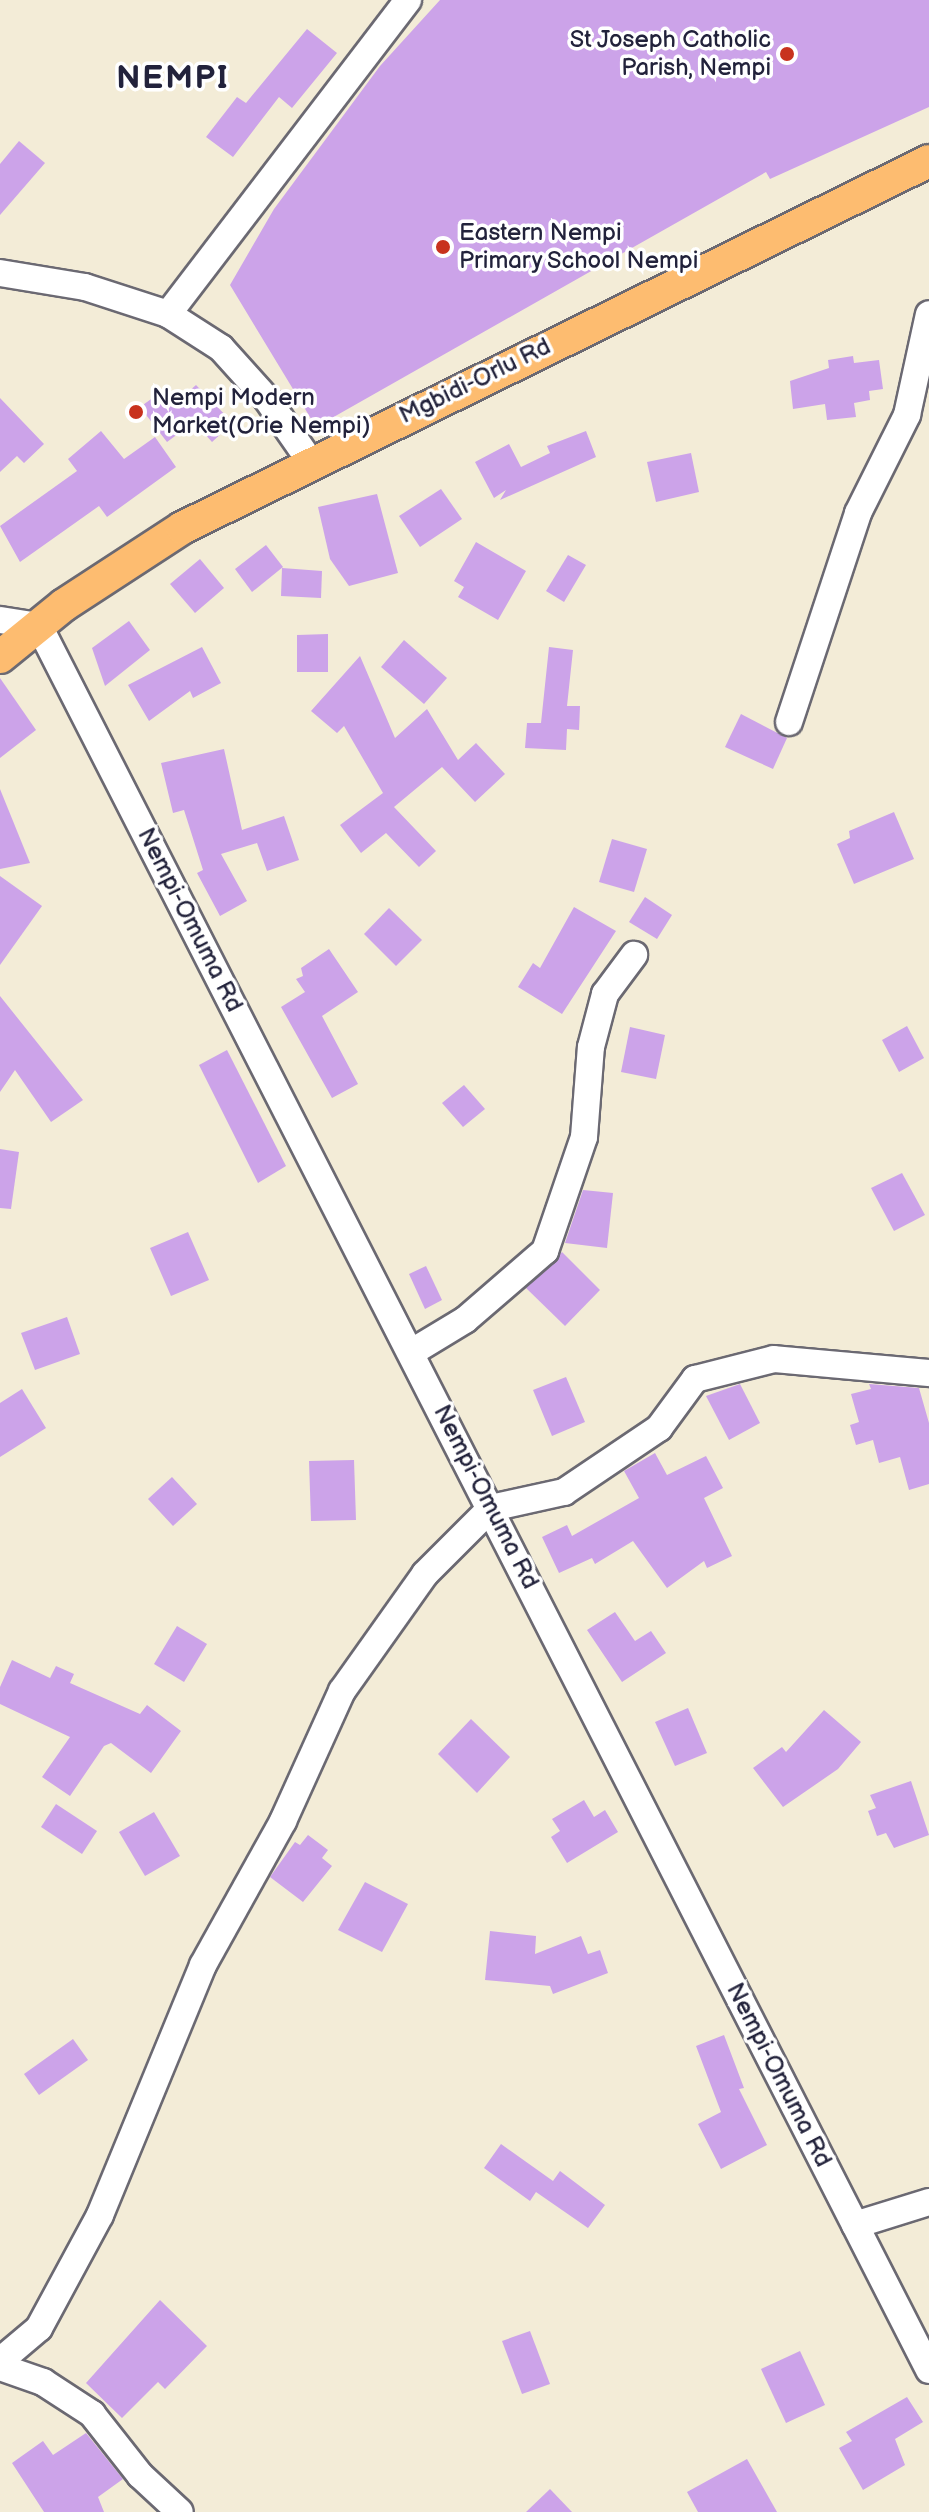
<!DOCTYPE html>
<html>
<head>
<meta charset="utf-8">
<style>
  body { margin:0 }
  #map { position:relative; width:929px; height:2512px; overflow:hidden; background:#f3ecd7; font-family:"Balsamiq Sans",sans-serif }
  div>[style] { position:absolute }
  .building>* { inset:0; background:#cca3e9 }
  .roads { filter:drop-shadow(2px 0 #6b6972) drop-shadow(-2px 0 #6b6972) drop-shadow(0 2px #6b6972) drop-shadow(0 -2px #6b6972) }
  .minor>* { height:26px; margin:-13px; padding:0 13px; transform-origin:13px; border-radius:13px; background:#fff }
  .major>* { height:32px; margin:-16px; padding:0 16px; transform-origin:16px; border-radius:16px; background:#fdbc70 }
  .dots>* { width:22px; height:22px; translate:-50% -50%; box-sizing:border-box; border:4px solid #fff; border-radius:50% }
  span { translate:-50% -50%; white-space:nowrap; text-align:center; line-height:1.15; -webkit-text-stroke:7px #fff; paint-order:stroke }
  .poi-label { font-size:24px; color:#22223b }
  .right { translate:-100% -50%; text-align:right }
  .left { translate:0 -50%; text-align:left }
  .street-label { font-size:24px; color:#22223b }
  .district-label { font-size:32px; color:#22223b; font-weight:700; letter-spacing:2px }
</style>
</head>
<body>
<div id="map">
  <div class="building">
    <div style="clip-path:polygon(440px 0,929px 0,929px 107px,770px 179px,766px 172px,316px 427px,230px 285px,274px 209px,380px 66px)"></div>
    <div style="clip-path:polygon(307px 29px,337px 53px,292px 108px,279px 97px,233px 157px,206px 137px,237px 97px,246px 103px)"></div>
    <div style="clip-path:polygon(19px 141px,45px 163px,0 215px,0 164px)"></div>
    <div style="clip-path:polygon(853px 356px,854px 363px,879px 360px,883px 389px,869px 391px,870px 400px,854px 403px,856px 417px,827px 420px,825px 404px,793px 409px,790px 381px,829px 368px,828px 360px)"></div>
    <div style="clip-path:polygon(196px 385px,233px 423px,212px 442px,194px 422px,167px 442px,140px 407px,161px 392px,172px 406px)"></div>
    <div style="clip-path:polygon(0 398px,44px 444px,24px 463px,17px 456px,0 472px)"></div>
    <div style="clip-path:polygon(101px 431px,124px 459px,155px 437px,176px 467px,107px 517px,99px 506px,20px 562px,0 526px,77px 471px,68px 459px)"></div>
    <div style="clip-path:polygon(586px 431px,596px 457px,500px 500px,506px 490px,494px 498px,475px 462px,509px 444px,521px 467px,550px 453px,547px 446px)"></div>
    <div style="clip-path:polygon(691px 453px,699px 492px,656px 502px,647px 462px)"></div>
    <div style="clip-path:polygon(441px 489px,462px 519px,420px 547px,399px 516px)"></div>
    <div style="clip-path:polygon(377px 494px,398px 573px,349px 586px,330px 559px,318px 507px)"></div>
    <div style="clip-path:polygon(476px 542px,526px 571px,498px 620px,458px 597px,464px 587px,454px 581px)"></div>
    <div style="clip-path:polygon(266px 545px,283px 567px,252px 592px,235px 569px)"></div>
    <div style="clip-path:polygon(568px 555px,586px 565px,564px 602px,546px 591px)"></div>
    <div style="clip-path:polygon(200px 559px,224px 588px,195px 613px,170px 584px)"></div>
    <div style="clip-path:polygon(282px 568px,322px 571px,321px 598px,281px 596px)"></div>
    <div style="clip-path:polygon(129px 621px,150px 650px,105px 686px,92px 648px)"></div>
    <div style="clip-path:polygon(328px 634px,328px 672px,297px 672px,297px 635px)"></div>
    <div style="clip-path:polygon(404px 640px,447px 678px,424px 704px,381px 667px)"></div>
    <div style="clip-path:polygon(202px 647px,221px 683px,193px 698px,190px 691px,149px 721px,128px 685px)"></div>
    <div style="clip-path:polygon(549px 647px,573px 650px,567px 706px,580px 706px,579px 730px,567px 729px,566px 750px,525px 748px,527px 723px,541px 723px)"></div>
    <div style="clip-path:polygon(360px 656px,395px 738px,427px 709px,458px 760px,476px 743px,505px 774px,475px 802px,442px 767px,394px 807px,436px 851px,419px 867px,386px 833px,361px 853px,340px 825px,383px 793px,344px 726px,337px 733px,311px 711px)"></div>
    <div style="clip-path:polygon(0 678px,36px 730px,0 758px)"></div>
    <div style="clip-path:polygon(741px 714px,787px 738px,773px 769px,725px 747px)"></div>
    <div style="clip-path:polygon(224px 749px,242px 830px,284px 816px,299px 860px,267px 871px,257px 843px,221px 854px,247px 901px,220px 916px,197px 873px,203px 870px,184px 810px,173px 813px,161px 763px)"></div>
    <div style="clip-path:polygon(0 789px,30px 863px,0 869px)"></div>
    <div style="clip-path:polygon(894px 812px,914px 859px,854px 884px,837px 844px,850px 838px,849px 831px)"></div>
    <div style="clip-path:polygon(612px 839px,647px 849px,634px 892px,599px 882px)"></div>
    <div style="clip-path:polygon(0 876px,42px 906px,0 965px)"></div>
    <div style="clip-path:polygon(645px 897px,672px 915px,657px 939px,629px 922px)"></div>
    <div style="clip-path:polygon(574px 907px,616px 931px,562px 1014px,518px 987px,533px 963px,540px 968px)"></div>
    <div style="clip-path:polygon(389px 908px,422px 940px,396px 966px,364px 934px)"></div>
    <div style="clip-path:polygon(329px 949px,358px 992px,322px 1016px,358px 1084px,332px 1098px,281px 1007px,305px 992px,296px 979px,303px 976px,301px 968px)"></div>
    <div style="clip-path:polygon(0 996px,83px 1100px,51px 1122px,15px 1070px,0 1092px)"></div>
    <div style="clip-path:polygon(907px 1026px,924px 1058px,899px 1072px,882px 1040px)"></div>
    <div style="clip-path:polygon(630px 1027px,665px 1035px,656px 1079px,621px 1072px)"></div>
    <div style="clip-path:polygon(227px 1050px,286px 1166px,258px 1183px,199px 1065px)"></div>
    <div style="clip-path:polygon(464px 1085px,485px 1109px,463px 1127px,442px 1103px)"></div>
    <div style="clip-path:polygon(0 1149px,19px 1152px,11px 1209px,0 1208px)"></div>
    <div style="clip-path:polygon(902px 1173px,925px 1215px,894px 1231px,871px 1188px)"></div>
    <div style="clip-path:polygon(583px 1190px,613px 1193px,607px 1248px,565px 1243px)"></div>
    <div style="clip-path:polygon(188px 1232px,209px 1280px,171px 1296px,150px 1248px)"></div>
    <div style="clip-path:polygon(562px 1252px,600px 1290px,565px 1326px,526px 1288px)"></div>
    <div style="clip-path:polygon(426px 1266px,442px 1300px,425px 1309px,409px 1274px)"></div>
    <div style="clip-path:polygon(67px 1317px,80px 1354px,35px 1370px,21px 1333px)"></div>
    <div style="clip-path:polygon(566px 1377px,585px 1422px,552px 1436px,533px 1390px)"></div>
    <div style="clip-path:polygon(740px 1384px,760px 1423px,729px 1440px,706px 1396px)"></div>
    <div style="clip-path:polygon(869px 1384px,919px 1388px,929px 1423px,929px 1484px,909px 1490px,900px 1457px,879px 1463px,873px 1440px,856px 1445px,850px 1425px,859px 1422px,851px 1394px,871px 1389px)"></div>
    <div style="clip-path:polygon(22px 1389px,46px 1428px,0 1457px,0 1403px)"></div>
    <div style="clip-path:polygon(655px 1453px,667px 1475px,706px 1456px,723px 1488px,704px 1498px,732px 1556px,707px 1568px,704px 1561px,667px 1588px,633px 1541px,595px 1564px,592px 1558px,559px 1573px,542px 1537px,567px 1525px,572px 1536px,639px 1498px,624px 1471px)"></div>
    <div style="clip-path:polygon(354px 1460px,356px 1520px,311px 1521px,309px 1461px)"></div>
    <div style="clip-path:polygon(172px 1477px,197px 1504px,173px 1526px,148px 1499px)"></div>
    <div style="clip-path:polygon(615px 1612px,635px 1641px,651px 1631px,666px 1653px,622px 1682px,587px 1630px)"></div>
    <div style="clip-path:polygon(177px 1626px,207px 1644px,184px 1682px,154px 1664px)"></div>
    <div style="clip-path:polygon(12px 1660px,50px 1678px,56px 1666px,74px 1674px,70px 1683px,140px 1714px,147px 1705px,181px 1731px,151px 1773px,111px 1743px,104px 1746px,70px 1796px,42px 1777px,70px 1737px,0 1704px,0 1687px)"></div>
    <div style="clip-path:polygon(688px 1708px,707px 1753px,675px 1766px,655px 1722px)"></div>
    <div style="clip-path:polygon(824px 1710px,861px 1742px,838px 1769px,783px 1807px,753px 1768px,782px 1747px,786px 1752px)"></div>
    <div style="clip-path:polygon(471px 1719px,510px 1757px,477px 1793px,438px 1754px)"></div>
    <div style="clip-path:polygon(911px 1781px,929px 1835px,894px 1848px,886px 1833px,877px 1836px,868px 1811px,876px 1808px,870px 1795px)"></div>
    <div style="clip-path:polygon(584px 1800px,594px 1817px,605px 1810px,618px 1832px,567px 1863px,551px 1837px,560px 1831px,552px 1819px)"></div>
    <div style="clip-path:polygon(56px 1804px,97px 1831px,82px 1854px,41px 1827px)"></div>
    <div style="clip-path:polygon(154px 1812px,180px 1856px,145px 1876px,119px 1832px)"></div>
    <div style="clip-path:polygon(308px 1835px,328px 1850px,322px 1858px,332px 1866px,303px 1902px,270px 1877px,295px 1842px,300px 1845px)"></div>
    <div style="clip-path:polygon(365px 1882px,408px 1904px,382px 1952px,338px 1930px)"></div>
    <div style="clip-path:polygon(490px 1931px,536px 1936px,535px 1954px,581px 1936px,588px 1954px,600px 1950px,608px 1973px,553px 1994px,550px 1986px,485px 1980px)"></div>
    <div style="clip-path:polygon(724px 2035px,744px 2088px,739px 2089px,767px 2145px,721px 2169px,698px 2124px,721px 2112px,696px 2046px)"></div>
    <div style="clip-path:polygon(73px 2039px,88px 2060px,39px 2095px,24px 2074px)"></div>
    <div style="clip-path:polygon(501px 2144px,553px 2181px,560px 2171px,605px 2205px,588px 2228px,536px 2192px,530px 2201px,484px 2168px)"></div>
    <div style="clip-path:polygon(160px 2300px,207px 2346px,165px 2389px,158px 2382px,122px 2418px,86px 2383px)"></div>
    <div style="clip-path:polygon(530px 2331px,550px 2384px,522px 2394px,502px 2341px)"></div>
    <div style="clip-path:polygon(800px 2351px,825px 2405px,786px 2423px,761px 2369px)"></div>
    <div style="clip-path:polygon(907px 2397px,923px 2422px,895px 2439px,905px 2465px,863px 2490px,839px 2448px,852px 2441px,846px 2432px)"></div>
    <div style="clip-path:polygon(86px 2433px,123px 2479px,98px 2497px,104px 2512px,44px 2512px,12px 2463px,43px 2441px,53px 2455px)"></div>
    <div style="clip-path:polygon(747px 2459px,777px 2512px,698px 2512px,687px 2492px)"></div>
    <div style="clip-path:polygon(550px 2489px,572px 2512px,526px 2512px)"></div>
  </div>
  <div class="roads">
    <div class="minor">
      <div style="left:0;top:273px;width:86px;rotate:9.4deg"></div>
      <div style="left:85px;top:287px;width:87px;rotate:18deg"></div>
      <div style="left:168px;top:314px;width:63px;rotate:32.7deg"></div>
      <div style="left:221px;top:348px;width:69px;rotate:48deg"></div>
      <div style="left:267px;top:399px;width:75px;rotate:55.3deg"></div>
      <div style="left:168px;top:314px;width:395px;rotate:-52.6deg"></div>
      <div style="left:0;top:620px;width:39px;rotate:9deg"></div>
      <div style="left:39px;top:626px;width:1958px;rotate:62.96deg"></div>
      <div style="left:789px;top:722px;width:220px;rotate:-71.7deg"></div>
      <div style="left:858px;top:513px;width:110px;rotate:-63.4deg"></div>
      <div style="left:907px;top:415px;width:103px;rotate:-77.7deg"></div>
      <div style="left:412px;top:1352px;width:62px;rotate:-31.1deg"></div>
      <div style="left:465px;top:1320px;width:106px;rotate:-40.8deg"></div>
      <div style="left:545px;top:1251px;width:120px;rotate:-71.1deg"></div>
      <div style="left:584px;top:1137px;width:90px;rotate:-85.6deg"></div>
      <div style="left:591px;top:1047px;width:55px;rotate:-75.2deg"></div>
      <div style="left:605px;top:994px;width:49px;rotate:-53.4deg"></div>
      <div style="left:855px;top:2225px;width:77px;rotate:-17.3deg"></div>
      <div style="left:0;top:2361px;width:51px;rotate:-40.2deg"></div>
      <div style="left:39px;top:2328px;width:128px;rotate:-61.6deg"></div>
      <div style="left:100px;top:2215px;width:270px;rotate:-67.6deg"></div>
      <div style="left:203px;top:1965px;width:165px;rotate:-60.9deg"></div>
      <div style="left:283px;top:1821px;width:143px;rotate:-65.6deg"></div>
      <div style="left:342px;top:1691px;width:143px;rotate:-54.6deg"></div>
      <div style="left:425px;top:1574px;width:93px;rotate:-45deg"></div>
      <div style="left:491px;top:1508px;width:75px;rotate:-12.4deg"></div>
      <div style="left:564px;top:1492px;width:115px;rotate:-34deg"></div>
      <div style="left:659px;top:1428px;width:61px;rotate:-53.7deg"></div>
      <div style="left:695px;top:1379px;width:81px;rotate:-14.2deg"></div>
      <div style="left:774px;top:1359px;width:156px;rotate:5.2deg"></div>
      <div style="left:0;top:2367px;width:46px;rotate:19.2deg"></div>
      <div style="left:43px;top:2382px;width:59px;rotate:33.1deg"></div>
      <div style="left:92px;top:2414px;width:78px;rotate:51.8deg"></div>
      <div style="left:140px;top:2475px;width:54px;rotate:42.8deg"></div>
    </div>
    <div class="major">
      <div style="left:0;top:657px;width:82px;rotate:-39.1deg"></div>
      <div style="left:64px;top:605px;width:141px;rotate:-33.1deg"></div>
      <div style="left:182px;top:528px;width:832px;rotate:-26.16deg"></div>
    </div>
  </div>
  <div class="dots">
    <div style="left:787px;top:54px;background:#c8321e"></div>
    <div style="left:443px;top:247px;background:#c8321e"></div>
    <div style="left:136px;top:412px;background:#c8321e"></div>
  </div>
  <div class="poi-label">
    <span class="right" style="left:771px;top:54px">St Joseph Catholic<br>Parish, Nempi</span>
    <span class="left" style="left:459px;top:247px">Eastern Nempi<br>Primary School Nempi</span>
    <span class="left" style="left:152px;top:412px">Nempi Modern<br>Market(Orie Nempi)</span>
  </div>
  <div class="street-label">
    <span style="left:475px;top:381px;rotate:-26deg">Mgbidi-Orlu Rd</span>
    <span style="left:190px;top:920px;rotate:63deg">Nempi-Omuma Rd</span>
    <span style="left:486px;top:1497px;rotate:63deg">Nempi-Omuma Rd</span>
    <span style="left:779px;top:2075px;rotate:63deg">Nempi-Omuma Rd</span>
  </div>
  <div class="district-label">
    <span style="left:173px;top:79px">NEMPI</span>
  </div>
</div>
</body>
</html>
